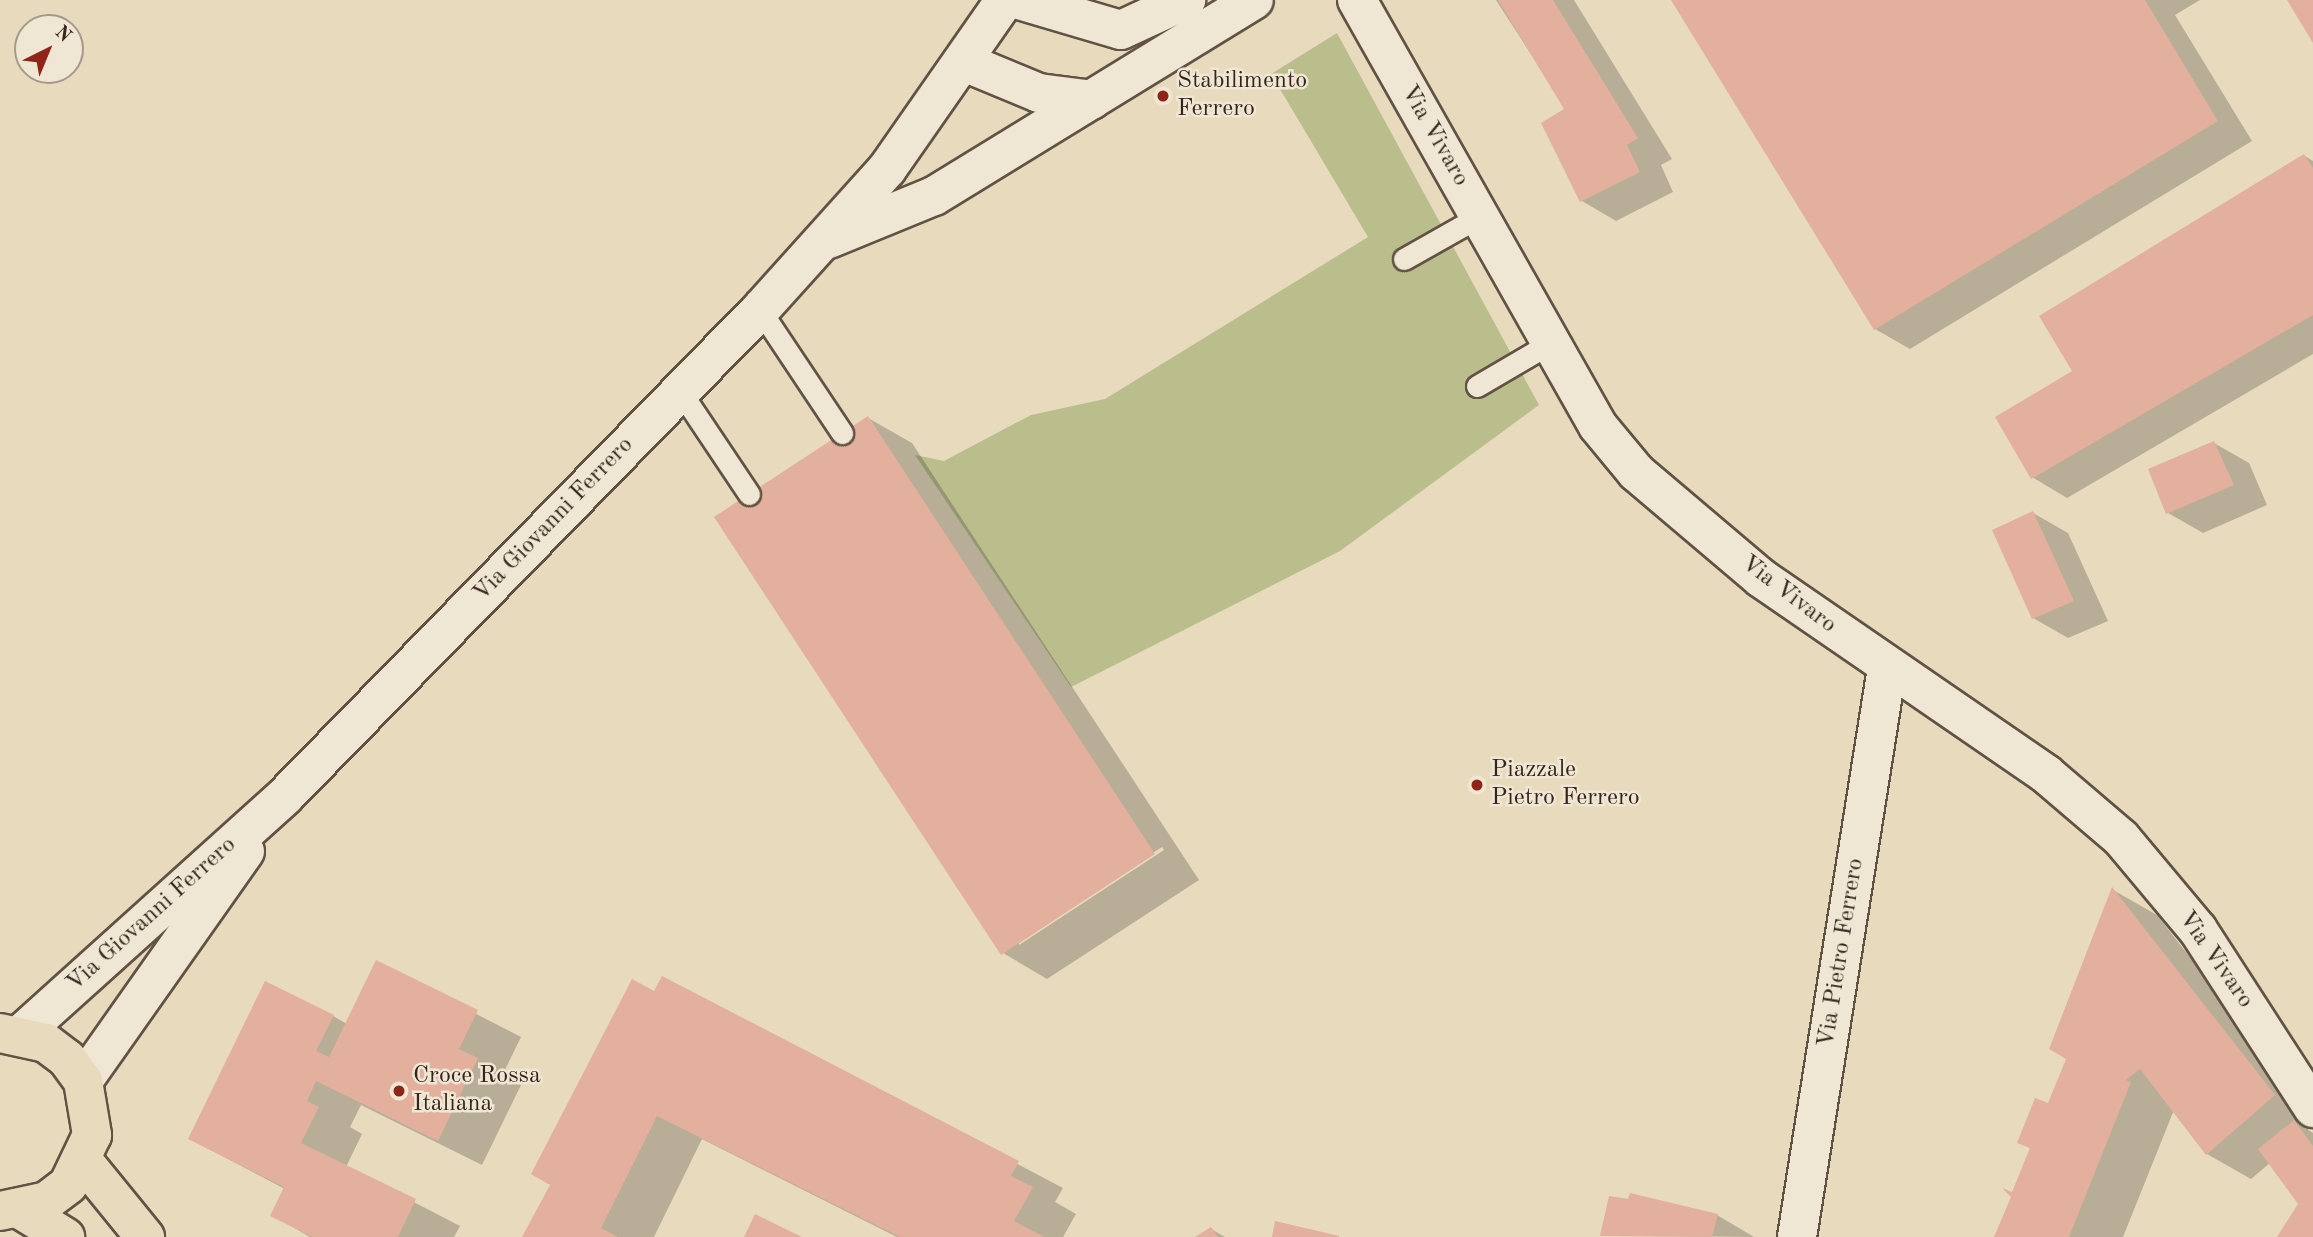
<!DOCTYPE html>
<html>
<head>
<meta charset="utf-8">
<style>
  body { margin:0 }
  #map { position:relative; width:2313px; height:1237px; overflow:hidden; background:#e7dabd; font-family:"Old Standard TT",serif }
  div>[style] { position:absolute }
  .green>* { inset:0; background:#babe8d }
  .shadow>* { inset:0; background:#0003 }
  .building>* { inset:0; background:#e2b09c }
  .roads { filter:drop-shadow(2px 0 #625244) drop-shadow(-2px 0 #625244) drop-shadow(0 2px #625244) drop-shadow(0 -2px #625244) }
  .lane>* { height:21px; margin:-10.5px; padding:0 10.5px; transform-origin:10.5px; border-radius:10.5px; background:#efe7d4 }
  .street>* { height:38px; margin:-19px; padding:0 19px; transform-origin:19px; border-radius:19px; background:#efe7d4 }
  .primary>* { height:38px; margin:-19px; padding:0 19px; transform-origin:19px; border-radius:19px; background:#e7dabd }
  .dots>* { width:19px; height:19px; translate:-50% -50%; box-sizing:border-box; border:4px solid #efe7d4; border-radius:50% }
  span { translate:-50% -50%; white-space:nowrap; text-align:center; line-height:1.15; -webkit-text-stroke:5px #efe7d4; paint-order:stroke }
  .poi-label { font-size:24px; color:#35251c }
  .left { translate:0 -50%; text-align:left }
  .street-label { font-size:24px; color:#35251c }
  .north { position:absolute; left:14px; top:14px; width:70px; height:70px; box-sizing:border-box; background:#efe7d4; border:2px solid #a5998a; border-radius:50%; rotate:43deg; font-size:19px; font-weight:700; line-height:28px; text-align:center; color:#35251c }
  .north::after { content:''; display:block; margin:auto; width:24px; height:32px; background:#8f2418; clip-path:polygon(50% 0,100% 100%,50% 72%,0 100%) }
</style>
</head>
<body>
<div id="map">
  <div class="green">
    <div style="clip-path:polygon(1337px 33px,1539px 405px,1340px 551px,1071px 687px,915px 455px,944px 461px,1031px 415px,1105px 399px,1368px 237px,1271px 74px)"></div>
  </div>
  <div class="shadow">
    <div style="clip-path:polygon(1496px 0,1574px 0,1672px 159px,1661px 165px,1673px 192px,1616px 221px,1582px 201px,1567px 110px)"></div>
    <div style="clip-path:polygon(1677px 0,2200px 0,2175px 15px,2252px 141px,1910px 349px,1875px 329px)"></div>
    <div style="clip-path:polygon(2305px 156px,2313px 161px,2313px 354px,2067px 498px,2032px 477px,2074px 372px)"></div>
    <div style="clip-path:polygon(evenodd,868px 418px,912px 443px,1199px 880px,1047px 979px,1003px 953px,868px 418px,1162px 847px,1164px 850px,1019px 945px,1019px 941px,1162px 847px)"></div>
    <div style="clip-path:polygon(2214px 443px,2249px 463px,2267px 505px,2203px 533px,2168px 513px)"></div>
    <div style="clip-path:polygon(2033px 513px,2068px 533px,2108px 621px,2068px 638px,2033px 618px)"></div>
    <div style="clip-path:polygon(2113px 890px,2157px 915px,2313px 1115px,2308px 1130px,2313px 1133px,2313px 1237px,2279px 1237px,2300px 1204px,2270px 1163px,2251px 1179px,2207px 1154px,2174px 1110px,2123px 1237px,1996px 1237px,2031px 1149px,2020px 1142px,2049px 1105px,2068px 1059px)"></div>
    <div style="clip-path:polygon(377px 963px,521px 1037px,503px 1074px,521px 1085px,482px 1165px,361px 1105px,350px 1127px,362px 1134px,346px 1167px,460px 1226px,454px 1237px,310px 1237px,272px 1215px,285px 1189px,190px 1139px,333px 1016px,347px 1024px)"></div>
    <div style="clip-path:polygon(663px 978px,1063px 1188px,1055px 1202px,1076px 1214px,1063px 1237px,897px 1237px,702px 1139px,654px 1237px,524px 1237px)"></div>
    <div style="clip-path:polygon(1717px 1215px,1754px 1237px,1602px 1235px)"></div>
    <div style="clip-path:polygon(1211px 1229px,1225px 1237px,1198px 1237px)"></div>
  </div>
  <div class="building">
    <div style="clip-path:polygon(1498px 0,1553px 0,1638px 138px,1627px 145px,1640px 172px,1580px 202px,1541px 123px,1564px 109px)"></div>
    <div style="clip-path:polygon(1671px 0,2145px 0,2218px 121px,1874px 330px)"></div>
    <div style="clip-path:polygon(2287px 0,2313px 0,2313px 43px)"></div>
    <div style="clip-path:polygon(2304px 154px,2313px 168px,2313px 315px,2031px 479px,1995px 417px,2072px 371px,2039px 316px)"></div>
    <div style="clip-path:polygon(868px 416px,1155px 854px,1001px 955px,714px 517px)"></div>
    <div style="clip-path:polygon(2214px 441px,2234px 485px,2166px 514px,2148px 469px)"></div>
    <div style="clip-path:polygon(2033px 511px,2074px 601px,2032px 619px,1992px 530px)"></div>
    <div style="clip-path:polygon(2112px 887px,2275px 1095px,2206px 1155px,2140px 1069px,2126px 1080px,2131px 1082px,2069px 1237px,1994px 1237px,2011px 1197px,2002px 1188px,2012px 1192px,2030px 1148px,2017px 1143px,2035px 1098px,2048px 1103px,2066px 1059px,2049px 1049px)"></div>
    <div style="clip-path:polygon(376px 960px,478px 1010px,459px 1049px,478px 1058px,438px 1141px,316px 1081px,307px 1101px,319px 1107px,301px 1143px,416px 1199px,398px 1237px,313px 1237px,270px 1216px,284px 1187px,188px 1139px,265px 981px,334px 1015px,316px 1051px,329px 1057px)"></div>
    <div style="clip-path:polygon(662px 976px,1019px 1161px,1011px 1176px,1033px 1187px,1014px 1221px,1044px 1237px,900px 1237px,657px 1116px,601px 1228px,618px 1237px,522px 1237px,550px 1185px,531px 1174px,632px 979px,654px 991px)"></div>
    <div style="clip-path:polygon(2294px 1120px,2313px 1146px,2313px 1237px,2277px 1237px,2298px 1204px,2258px 1149px)"></div>
    <div style="clip-path:polygon(1630px 1193px,1718px 1214px,1712px 1237px,1600px 1236px,1609px 1196px,1628px 1199px)"></div>
    <div style="clip-path:polygon(755px 1214px,802px 1237px,744px 1237px)"></div>
    <div style="clip-path:polygon(1275px 1221px,1339px 1236px,1339px 1237px,1272px 1237px)"></div>
    <div style="clip-path:polygon(1211px 1227px,1218px 1237px,1195px 1237px)"></div>
  </div>
  <div class="roads">
    <div class="lane">
      <div style="left:1404px;top:259px;width:87px;rotate:-29.5deg"></div>
      <div style="left:760px;top:310px;width:148px;rotate:56.3deg"></div>
      <div style="left:1477px;top:386px;width:87px;rotate:-30.4deg"></div>
      <div style="left:680px;top:391px;width:124px;rotate:56.2deg"></div>
    </div>
    <div class="street">
      <div style="left:1019px;top:0;width:106px;rotate:16.4deg"></div>
      <div style="left:1121px;top:30px;width:72px;rotate:-24.8deg"></div>
      <div style="left:1357px;top:0;width:489px;rotate:60.5deg"></div>
      <div style="left:1598px;top:426px;width:60px;rotate:50.4deg"></div>
      <div style="left:1636px;top:472px;width:164px;rotate:40.3deg"></div>
      <div style="left:1761px;top:578px;width:346px;rotate:34.5deg"></div>
      <div style="left:2046px;top:774px;width:99px;rotate:40.5deg"></div>
      <div style="left:2121px;top:838px;width:120px;rotate:50.1deg"></div>
      <div style="left:2198px;top:930px;width:212px;rotate:57.1deg"></div>
      <div style="left:964px;top:62px;width:81px;rotate:22.5deg"></div>
      <div style="left:1039px;top:93px;width:53px;rotate:7.5deg"></div>
      <div style="left:829px;top:239px;width:113px;rotate:-22.3deg"></div>
      <div style="left:934px;top:196px;width:375px;rotate:-31.5deg"></div>
      <div style="left:21px;top:1034px;width:355px;rotate:-42deg"></div>
      <div style="left:285px;top:796px;width:680px;rotate:-45.66deg"></div>
      <div style="left:760px;top:310px;width:190px;rotate:-48deg"></div>
      <div style="left:887px;top:169px;width:206px;rotate:-55.1deg"></div>
      <div style="left:83px;top:1081px;width:281px;rotate:-54.8deg"></div>
      <div style="left:1797px;top:1237px;width:576px;rotate:-81.01deg"></div>
    </div>
    <div class="primary">
      <div style="left:0;top:1033px;width:47px;rotate:12.3deg"></div>
      <div style="left:46px;top:1043px;width:26px;rotate:37deg"></div>
      <div style="left:67px;top:1059px;width:27px;rotate:54deg"></div>
      <div style="left:83px;top:1081px;width:55px;rotate:80.5deg"></div>
      <div style="left:92px;top:1135px;width:55px;rotate:115.6deg"></div>
      <div style="left:68px;top:1185px;width:26px;rotate:143deg"></div>
      <div style="left:47px;top:1201px;width:48px;rotate:168deg"></div>
      <div style="left:84px;top:1162px;width:97px;rotate:50.9deg"></div>
      <div style="left:21px;top:1210px;width:52px;rotate:31.5deg"></div>
    </div>
  </div>
  <div class="dots">
    <div style="left:1163px;top:96px;background:#8f2418"></div>
    <div style="left:1477px;top:785px;background:#8f2418"></div>
    <div style="left:399px;top:1091px;background:#8f2418"></div>
  </div>
  <div class="poi-label">
    <span class="left" style="left:1177px;top:96px">Stabilimento<br>Ferrero</span>
    <span class="left" style="left:1491px;top:785px">Piazzale<br>Pietro Ferrero</span>
    <span class="left" style="left:413px;top:1091px">Croce Rossa<br>Italiana</span>
  </div>
  <div class="street-label">
    <span style="left:1434px;top:136px;rotate:60deg">Via Vivaro</span>
    <span style="left:554px;top:520px;rotate:-46deg">Via Giovanni Ferrero</span>
    <span style="left:1788px;top:595px;rotate:37deg">Via Vivaro</span>
    <span style="left:152px;top:915px;rotate:-42deg">Via Giovanni Ferrero</span>
    <span style="left:1842px;top:953px;rotate:-81deg">Via Pietro Ferrero</span>
    <span style="left:2215px;top:960px;rotate:55deg">Via Vivaro</span>
  </div>
  <div class="north">N</div>
</div>
</body>
</html>
